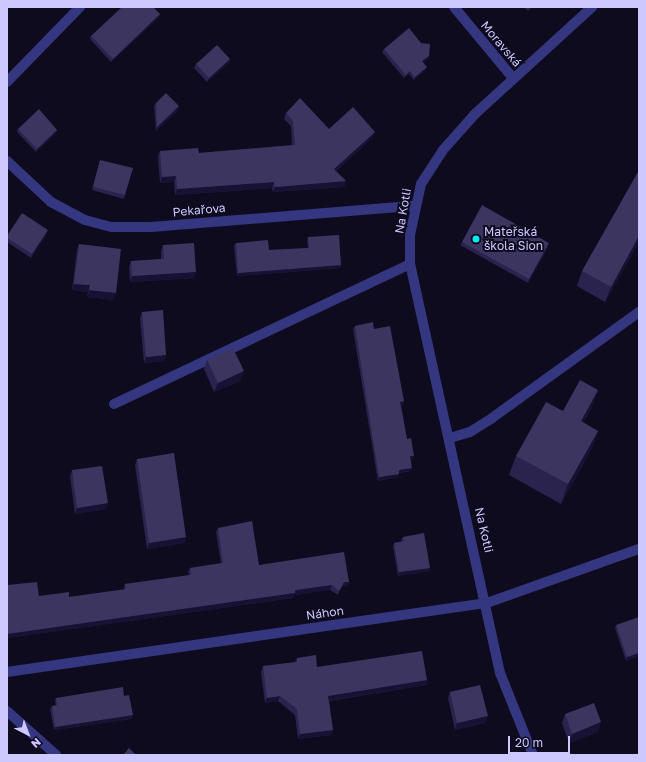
<!DOCTYPE html>
<html>
<head>
<meta charset="utf-8">
<style>
  body { margin:0 }
  #map { position:relative; width:646px; height:762px; overflow:hidden; background:#0e0b1f; font-family:"Golos Text",sans-serif }
  div>[style] { position:absolute }
  .minor>* { height:10px; margin:-5px; padding:0 5px; transform-origin:5px; border-radius:5px; background:#353680 }
  .wall>* { inset:0; background:#29234d }
  .shaded-wall>* { inset:0; background:#171233 }
  .building>* { inset:0; background:#3b3560 }
  .dots>* { width:11px; height:11px; translate:-50% -50%; box-sizing:border-box; border:2px solid #0e0b1f; border-radius:50% }
  span { translate:-50% -50%; white-space:nowrap; text-align:center; line-height:1.15; -webkit-text-stroke:4px #0e0b1f; paint-order:stroke }
  .street-label { font-size:12px; color:#cdc9ff }
  .poi-label { font-size:12px; color:#cdc9ff }
  .left { translate:0 -50%; text-align:left }
  .frame { position:absolute; inset:0; border:8px solid #cdc9ff; pointer-events:none }
  .north { position:absolute; left:8px; top:714px; width:40px; height:40px; -webkit-text-stroke:3px #0e0b1f; paint-order:stroke; rotate:138deg; font-size:11px; font-weight:700; line-height:16px; text-align:center; color:#cdc9ff }
  .north::after { content:''; display:block; margin:auto; width:14px; height:18px; background:#cdc9ff; clip-path:polygon(50% 0,100% 100%,50% 72%,0 100%) }
  .scale { position:absolute; left:508px; top:736px; width:62px; height:18px; box-sizing:border-box; border:2px solid #cdc9ff; border-top:0; padding-left:5px; font-size:12px; line-height:14px; white-space:nowrap; color:#cdc9ff; -webkit-text-stroke:3px #0e0b1f; paint-order:stroke }
</style>
</head>
<body>
<div id="map">
  <div class="minor">
    <div style="left:454px;top:7px;width:92px;rotate:50.3deg"></div>
    <div style="left:7px;top:82px;width:105px;rotate:-45.8deg"></div>
    <div style="left:7px;top:161px;width:60px;rotate:43deg"></div>
    <div style="left:51px;top:202px;width:38px;rotate:28deg"></div>
    <div style="left:85px;top:220px;width:28px;rotate:15deg"></div>
    <div style="left:112px;top:227px;width:39px"></div>
    <div style="left:151px;top:227px;width:264px;rotate:-4.6deg"></div>
    <div style="left:114px;top:404px;width:327px;rotate:-25.3deg"></div>
    <div style="left:450px;top:438px;width:21px;rotate:-17deg"></div>
    <div style="left:470px;top:432px;width:26px;rotate:-32deg"></div>
    <div style="left:492px;top:418px;width:181px;rotate:-35.8deg"></div>
    <div style="left:7px;top:672px;width:485px;rotate:-8.2deg"></div>
    <div style="left:487px;top:603px;width:161px;rotate:-19.6deg"></div>
    <div style="left:7px;top:711px;width:66px;rotate:41.9deg"></div>
    <div style="left:533px;top:755px;width:88px;rotate:-111.9deg"></div>
    <div style="left:500px;top:673px;width:419px;rotate:-102.4deg"></div>
    <div style="left:410px;top:264px;width:29px;rotate:-90deg"></div>
    <div style="left:410px;top:235px;width:52px;rotate:-77.8deg"></div>
    <div style="left:421px;top:184px;width:40px;rotate:-57.1deg"></div>
    <div style="left:443px;top:150px;width:48px;rotate:-48.4deg"></div>
    <div style="left:475px;top:114px;width:159px;rotate:-42.4deg"></div>
  </div>
  <div class="wall">
    <div style="clip-path:polygon(524px 7px,533px 7px,528px 11px)"></div>
    <div style="clip-path:polygon(160px 14px,159px 17px,111px 62px,90px 39px,91px 36px)"></div>
    <div style="clip-path:polygon(384px 49px,429px 56px,428px 59px,423px 62px,426px 70px,414px 80px,409px 74px,404px 78px,382px 52px)"></div>
    <div style="clip-path:polygon(230px 59px,229px 62px,207px 82px,194px 68px,196px 64px)"></div>
    <div style="clip-path:polygon(156px 103px,179px 106px,178px 110px,156px 131px,154px 106px)"></div>
    <div style="clip-path:polygon(286px 113px,329px 129px,373px 137px,336px 171px,346px 181px,344px 187px,273px 192px,272px 188px,175px 195px,174px 182px,160px 183px,158px 156px,160px 151px,199px 153px,292px 145px,291px 126px,284px 119px)"></div>
    <div style="clip-path:polygon(18px 129px,57px 130px,56px 133px,36px 152px,17px 132px)"></div>
    <div style="clip-path:polygon(100px 160px,125px 195px,124px 199px,92px 190px)"></div>
    <div style="clip-path:polygon(47px 233px,31px 258px,7px 242px,7px 236px)"></div>
    <div style="clip-path:polygon(308px 237px,341px 265px,340px 268px,237px 276px,234px 246px,236px 243px,269px 250px,308px 248px,307px 240px)"></div>
    <div style="clip-path:polygon(462px 242px,548px 247px,528px 283px,460px 245px)"></div>
    <div style="clip-path:polygon(639px 242px,605px 302px,577px 286px,582px 271px)"></div>
    <div style="clip-path:polygon(79px 244px,114px 300px,87px 297px,88px 292px,72px 290px,77px 250px)"></div>
    <div style="clip-path:polygon(163px 245px,194px 278px,130px 282px,129px 267px,131px 261px,161px 259px,161px 251px)"></div>
    <div style="clip-path:polygon(142px 312px,164px 361px,144px 363px,140px 318px)"></div>
    <div style="clip-path:polygon(355px 326px,374px 329px,404px 401px,403px 405px,401px 405px,407px 439px,413px 459px,411px 459px,411px 471px,399px 473px,398px 477px,378px 481px,353px 329px)"></div>
    <div style="clip-path:polygon(207px 360px,240px 381px,214px 392px,204px 369px)"></div>
    <div style="clip-path:polygon(598px 390px,591px 409px,583px 423px,598px 431px,591px 450px,561px 504px,509px 475px,516px 456px,563px 411px)"></div>
    <div style="clip-path:polygon(137px 459px,186px 537px,184px 543px,147px 549px,135px 465px)"></div>
    <div style="clip-path:polygon(72px 470px,108px 503px,106px 509px,75px 514px,70px 477px)"></div>
    <div style="clip-path:polygon(218px 528px,259px 565px,349px 582px,347px 586px,342px 587px,338px 595px,330px 590px,314px 592px,294px 595px,293px 598px,7px 638px,39px 596px,69px 597px,124px 590px,124px 588px,125px 584px,189px 575px,188px 572px,190px 568px,221px 563px,216px 532px)"></div>
    <div style="clip-path:polygon(403px 537px,430px 568px,429px 571px,398px 576px,393px 546px,394px 543px,402px 542px,401px 540px)"></div>
    <div style="clip-path:polygon(616px 625px,639px 656px,626px 661px,615px 628px)"></div>
    <div style="clip-path:polygon(297px 658px,317px 667px,427px 680px,426px 685px,329px 701px,333px 730px,331px 735px,298px 739px,295px 715px,278px 701px,265px 703px,261px 672px,263px 666px,295px 662px)"></div>
    <div style="clip-path:polygon(450px 692px,485px 723px,455px 730px,448px 698px)"></div>
    <div style="clip-path:polygon(124px 696px,133px 715px,131px 719px,54px 730px,50px 710px,52px 706px,56px 706px,55px 701px,56px 698px)"></div>
    <div style="clip-path:polygon(565px 714px,598px 732px,569px 743px,562px 723px)"></div>
  </div>
  <div class="shaded-wall">
    <div style="clip-path:polygon(530px 7px,533px 7px,528px 11px,530px 8px)"></div>
    <div style="clip-path:polygon(160px 14px,159px 17px,111px 62px,113px 59px)"></div>
    <div style="clip-path:polygon(429px 56px,428px 59px,421px 64px,422px 61px)"></div>
    <div style="clip-path:polygon(230px 59px,229px 62px,207px 82px,209px 78px)"></div>
    <div style="clip-path:polygon(427px 67px,426px 70px,414px 80px,415px 77px)"></div>
    <div style="clip-path:polygon(410px 71px,409px 74px,404px 78px,406px 75px)"></div>
    <div style="clip-path:polygon(179px 106px,178px 110px,156px 131px,157px 127px)"></div>
    <div style="clip-path:polygon(57px 130px,56px 133px,36px 152px,37px 149px)"></div>
    <div style="clip-path:polygon(375px 132px,373px 137px,332px 174px,334px 169px)"></div>
    <div style="clip-path:polygon(176px 176px,174px 182px,160px 183px,162px 177px)"></div>
    <div style="clip-path:polygon(346px 181px,344px 187px,273px 192px,275px 187px)"></div>
    <div style="clip-path:polygon(274px 182px,272px 188px,175px 195px,177px 189px)"></div>
    <div style="clip-path:polygon(48px 230px,47px 233px,31px 258px,32px 254px)"></div>
    <div style="clip-path:polygon(639px 236px,639px 242px,605px 302px,611px 287px)"></div>
    <div style="clip-path:polygon(549px 243px,548px 247px,528px 283px,529px 279px)"></div>
    <div style="clip-path:polygon(341px 265px,340px 268px,237px 276px,238px 273px)"></div>
    <div style="clip-path:polygon(196px 272px,194px 278px,130px 282px,132px 276px)"></div>
    <div style="clip-path:polygon(74px 284px,90px 285px,88px 292px,72px 290px)"></div>
    <div style="clip-path:polygon(89px 290px,116px 293px,114px 300px,87px 297px)"></div>
    <div style="clip-path:polygon(166px 355px,164px 361px,144px 363px,146px 357px)"></div>
    <div style="clip-path:polygon(244px 371px,240px 381px,214px 392px,218px 383px)"></div>
    <div style="clip-path:polygon(598px 390px,591px 409px,574px 440px,581px 421px)"></div>
    <div style="clip-path:polygon(404px 401px,403px 405px,399px 405px,400px 402px)"></div>
    <div style="clip-path:polygon(598px 431px,591px 450px,561px 504px,568px 484px)"></div>
    <div style="clip-path:polygon(410px 456px,414px 456px,413px 459px,409px 459px)"></div>
    <div style="clip-path:polygon(412px 468px,411px 471px,397px 473px,399px 470px)"></div>
    <div style="clip-path:polygon(399px 474px,398px 477px,378px 481px,379px 477px)"></div>
    <div style="clip-path:polygon(108px 503px,106px 509px,75px 514px,77px 508px)"></div>
    <div style="clip-path:polygon(186px 537px,184px 543px,147px 549px,149px 543px)"></div>
    <div style="clip-path:polygon(430px 568px,429px 571px,398px 576px,399px 572px)"></div>
    <div style="clip-path:polygon(344px 582px,349px 582px,347px 586px,342px 587px,338px 595px,339px 591px)"></div>
    <div style="clip-path:polygon(332px 585px,330px 590px,294px 595px,293px 598px,7px 638px,7px 634px)"></div>
    <div style="clip-path:polygon(639px 653px,639px 656px,626px 661px,627px 657px)"></div>
    <div style="clip-path:polygon(427px 680px,426px 685px,326px 701px,328px 696px)"></div>
    <div style="clip-path:polygon(280px 696px,278px 701px,265px 703px,267px 698px)"></div>
    <div style="clip-path:polygon(133px 715px,131px 719px,54px 730px,55px 727px)"></div>
    <div style="clip-path:polygon(488px 716px,485px 723px,455px 730px,457px 723px)"></div>
    <div style="clip-path:polygon(601px 722px,598px 732px,569px 743px,572px 734px)"></div>
    <div style="clip-path:polygon(333px 730px,331px 735px,298px 739px,300px 734px)"></div>
  </div>
  <div class="building">
    <div style="clip-path:polygon(122px 7px,153px 7px,160px 14px,113px 59px,91px 36px)"></div>
    <div style="clip-path:polygon(409px 28px,421px 43px,430px 44px,429px 56px,422px 61px,427px 67px,415px 77px,410px 71px,406px 75px,384px 49px)"></div>
    <div style="clip-path:polygon(217px 45px,230px 59px,209px 78px,196px 64px)"></div>
    <div style="clip-path:polygon(166px 93px,179px 106px,157px 127px,156px 103px)"></div>
    <div style="clip-path:polygon(300px 98px,329px 129px,353px 107px,375px 132px,334px 169px,346px 181px,275px 187px,274px 182px,177px 189px,176px 176px,162px 177px,160px 151px,198px 148px,199px 153px,295px 145px,293px 121px,286px 113px)"></div>
    <div style="clip-path:polygon(39px 109px,57px 130px,37px 149px,18px 129px)"></div>
    <div style="clip-path:polygon(100px 160px,133px 168px,125px 195px,93px 187px)"></div>
    <div style="clip-path:polygon(639px 170px,639px 236px,611px 287px,582px 271px)"></div>
    <div style="clip-path:polygon(482px 205px,549px 243px,529px 279px,462px 242px)"></div>
    <div style="clip-path:polygon(22px 213px,48px 230px,32px 254px,7px 238px,7px 236px)"></div>
    <div style="clip-path:polygon(339px 235px,341px 265px,238px 273px,236px 243px,268px 240px,269px 250px,309px 248px,308px 237px)"></div>
    <div style="clip-path:polygon(194px 243px,196px 272px,132px 276px,131px 261px,164px 259px,163px 245px)"></div>
    <div style="clip-path:polygon(79px 244px,121px 249px,116px 293px,89px 290px,90px 285px,74px 284px)"></div>
    <div style="clip-path:polygon(163px 310px,166px 355px,146px 357px,142px 312px)"></div>
    <div style="clip-path:polygon(373px 322px,374px 329px,390px 326px,404px 401px,400px 402px,407px 439px,411px 438px,414px 456px,410px 456px,412px 468px,399px 470px,399px 474px,379px 477px,355px 326px)"></div>
    <div style="clip-path:polygon(233px 348px,244px 371px,218px 383px,207px 360px)"></div>
    <div style="clip-path:polygon(580px 380px,598px 390px,581px 421px,598px 431px,568px 484px,516px 456px,546px 402px,563px 411px)"></div>
    <div style="clip-path:polygon(174px 453px,186px 537px,149px 543px,137px 459px)"></div>
    <div style="clip-path:polygon(102px 466px,108px 503px,77px 508px,72px 470px)"></div>
    <div style="clip-path:polygon(252px 521px,259px 565px,344px 552px,349px 582px,344px 582px,339px 591px,332px 585px,316px 587px,295px 590px,295px 593px,7px 634px,7px 585px,37px 582px,39px 596px,69px 592px,69px 597px,126px 589px,125px 584px,191px 575px,190px 568px,223px 563px,218px 528px)"></div>
    <div style="clip-path:polygon(424px 533px,430px 568px,399px 572px,394px 543px,404px 541px,403px 537px)"></div>
    <div style="clip-path:polygon(639px 617px,639px 653px,627px 657px,616px 625px)"></div>
    <div style="clip-path:polygon(422px 651px,427px 680px,328px 696px,333px 730px,300px 734px,297px 709px,280px 696px,267px 698px,263px 666px,297px 662px,297px 658px,316px 655px,317px 667px)"></div>
    <div style="clip-path:polygon(480px 685px,488px 716px,457px 723px,450px 692px)"></div>
    <div style="clip-path:polygon(123px 687px,124px 696px,129px 695px,133px 715px,55px 727px,52px 706px,57px 705px,56px 698px)"></div>
    <div style="clip-path:polygon(594px 703px,601px 722px,572px 734px,565px 714px)"></div>
    <div style="clip-path:polygon(129px 748px,136px 755px,123px 755px)"></div>
  </div>
  <div class="dots">
    <div style="left:476px;top:239px;background:#00e8f4"></div>
  </div>
  <div class="street-label">
    <span style="left:501px;top:44px;rotate:50deg">Moravská</span>
    <span style="left:199px;top:210px;rotate:-5deg">Pekařova</span>
    <span style="left:403px;top:211px;rotate:-80deg">Na Kotli</span>
    <span style="left:484px;top:530px;rotate:77deg">Na Kotli</span>
    <span style="left:325px;top:613px;rotate:-8deg">Náhon</span>
  </div>
  <div class="poi-label">
    <span class="left" style="left:484px;top:239px">Mateřská<br>škola Sion</span>
  </div>
  <div class="frame"></div>
  <div class="north">N</div>
  <div class="scale">20 m</div>
</div>
</body>
</html>
